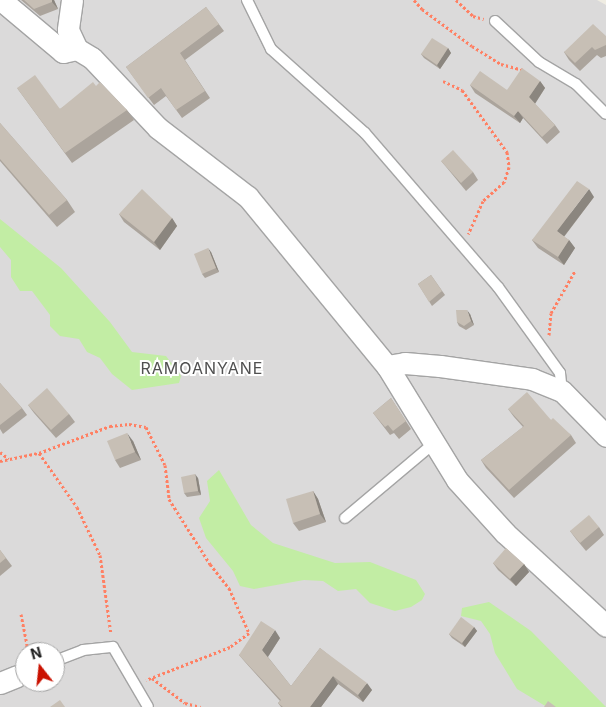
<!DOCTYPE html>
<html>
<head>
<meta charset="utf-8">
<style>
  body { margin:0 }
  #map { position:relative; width:606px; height:707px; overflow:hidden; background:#efece2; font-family:Inter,sans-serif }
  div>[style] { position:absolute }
  .residential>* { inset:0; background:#dbdada }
  .grass>* { inset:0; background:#c2eda4 }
  .path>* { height:3px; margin-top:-1.5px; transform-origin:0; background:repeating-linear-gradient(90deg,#ff8063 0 2.5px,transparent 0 5px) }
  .roads { filter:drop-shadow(1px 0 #a4a4a4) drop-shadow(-1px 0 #a4a4a4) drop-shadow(0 1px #a4a4a4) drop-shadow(0 -1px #a4a4a4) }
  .service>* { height:10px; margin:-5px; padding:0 5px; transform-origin:5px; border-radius:5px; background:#fff }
  .minor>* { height:21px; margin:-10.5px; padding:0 10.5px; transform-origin:10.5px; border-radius:10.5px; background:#fff }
  .wall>* { inset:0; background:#aba49c }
  .shaded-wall>* { inset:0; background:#8b867f }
  .building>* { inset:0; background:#c7bfb5 }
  span { translate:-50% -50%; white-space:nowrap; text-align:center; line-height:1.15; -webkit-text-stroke:4px #fff; paint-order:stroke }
  .neighbourhood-label { font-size:16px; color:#505050; letter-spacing:1px }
  .north { position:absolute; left:15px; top:642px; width:50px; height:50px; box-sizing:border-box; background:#fff; border:1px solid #a5a5a5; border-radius:50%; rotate:344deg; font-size:14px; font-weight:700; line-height:20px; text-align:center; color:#1d1d1d }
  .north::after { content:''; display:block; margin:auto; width:18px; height:22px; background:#ca1100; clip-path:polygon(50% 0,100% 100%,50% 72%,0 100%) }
</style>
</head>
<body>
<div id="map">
  <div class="residential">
    <div style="clip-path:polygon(evenodd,0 0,597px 0,606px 5px,606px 707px,0 707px,0 0,25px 652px,55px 652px,55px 682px,25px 682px,25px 652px)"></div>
  </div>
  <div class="grass">
    <div style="clip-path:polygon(0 219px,61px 268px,110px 322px,132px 352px,166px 356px,181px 376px,179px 383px,132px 390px,112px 374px,100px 358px,87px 352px,79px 339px,60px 336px,50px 326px,50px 315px,32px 291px,20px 291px,11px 277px,11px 260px,0 247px)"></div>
    <div style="clip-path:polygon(219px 470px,251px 525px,273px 543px,335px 563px,370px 562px,416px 580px,425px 594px,422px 600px,411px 607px,395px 611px,370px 603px,356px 589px,338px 591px,323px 581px,304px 580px,254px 589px,240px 586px,233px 571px,206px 538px,199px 518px,210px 501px,207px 481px)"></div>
    <div style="clip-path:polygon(489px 602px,531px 631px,606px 707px,547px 707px,517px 689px,495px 653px,490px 634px,481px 621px,461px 616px,462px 608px)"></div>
  </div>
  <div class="path">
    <div style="left:414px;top:0;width:12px;rotate:48deg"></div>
    <div style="left:422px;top:9px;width:62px;rotate:36.5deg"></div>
    <div style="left:472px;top:46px;width:34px;rotate:32deg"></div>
    <div style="left:501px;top:64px;width:24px;rotate:15deg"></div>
    <div style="left:456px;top:0;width:23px;rotate:43deg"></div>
    <div style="left:473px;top:16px;width:11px;rotate:15deg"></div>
    <div style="left:443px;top:81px;width:21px;rotate:25deg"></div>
    <div style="left:462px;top:90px;width:77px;rotate:54deg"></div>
    <div style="left:507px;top:152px;width:15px;rotate:82deg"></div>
    <div style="left:509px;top:167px;width:16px;rotate:108deg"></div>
    <div style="left:504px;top:182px;width:28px;rotate:138deg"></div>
    <div style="left:483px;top:201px;width:36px;rotate:114deg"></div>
    <div style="left:549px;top:335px;width:22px;rotate:-85deg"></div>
    <div style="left:551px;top:313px;width:48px;rotate:-60.3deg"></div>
    <div style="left:0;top:452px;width:11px;rotate:38deg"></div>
    <div style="left:39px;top:453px;width:66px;rotate:54.9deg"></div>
    <div style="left:77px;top:507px;width:53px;rotate:64.4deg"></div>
    <div style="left:100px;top:555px;width:80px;rotate:82.1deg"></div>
    <div style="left:0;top:461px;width:40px;rotate:-12deg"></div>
    <div style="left:39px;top:453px;width:76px;rotate:-20.8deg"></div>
    <div style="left:110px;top:426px;width:19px;rotate:-6deg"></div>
    <div style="left:129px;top:424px;width:17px;rotate:10deg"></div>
    <div style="left:146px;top:427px;width:42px;rotate:63.4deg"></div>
    <div style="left:165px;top:465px;width:34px;rotate:83deg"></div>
    <div style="left:169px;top:499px;width:77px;rotate:57.8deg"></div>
    <div style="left:210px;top:564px;width:31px;rotate:52deg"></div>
    <div style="left:229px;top:588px;width:49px;rotate:66deg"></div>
    <div style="left:249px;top:633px;width:24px;rotate:144deg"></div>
    <div style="left:230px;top:647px;width:90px;rotate:158.6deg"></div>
    <div style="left:21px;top:614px;width:33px;rotate:79deg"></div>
    <div style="left:27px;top:646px;width:6px;rotate:108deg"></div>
    <div style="left:152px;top:678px;width:41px;rotate:37.1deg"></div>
    <div style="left:185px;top:703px;width:16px;rotate:14deg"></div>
  </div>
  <div class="roads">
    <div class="service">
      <div style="left:247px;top:0;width:55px;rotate:63.9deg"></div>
      <div style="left:271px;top:49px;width:126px;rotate:41.8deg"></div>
      <div style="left:365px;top:133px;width:203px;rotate:49.2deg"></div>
      <div style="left:498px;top:287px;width:106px;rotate:54.2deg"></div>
      <div style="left:560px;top:373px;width:18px;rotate:84deg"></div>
      <div style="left:495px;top:21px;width:60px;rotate:43deg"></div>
      <div style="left:539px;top:62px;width:43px;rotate:30.7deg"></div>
      <div style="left:576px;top:84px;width:42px;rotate:45deg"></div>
      <div style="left:345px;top:518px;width:116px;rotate:-40.1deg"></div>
      <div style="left:55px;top:661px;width:30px;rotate:-21deg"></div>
      <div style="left:83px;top:650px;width:30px;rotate:-6deg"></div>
      <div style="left:113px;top:647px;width:69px;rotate:59.7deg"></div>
    </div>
    <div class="minor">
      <div style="left:1px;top:0;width:81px;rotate:40deg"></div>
      <div style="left:63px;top:52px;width:14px;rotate:-12deg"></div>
      <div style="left:77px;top:49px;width:17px;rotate:31deg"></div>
      <div style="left:92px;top:58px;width:96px;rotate:46.7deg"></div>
      <div style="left:158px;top:128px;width:113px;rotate:37.5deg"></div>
      <div style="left:248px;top:197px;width:219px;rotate:50.6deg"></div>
      <div style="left:387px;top:366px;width:134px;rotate:58.4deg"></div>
      <div style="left:457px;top:480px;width:72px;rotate:47.8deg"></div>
      <div style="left:505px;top:533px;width:137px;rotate:42.6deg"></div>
      <div style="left:72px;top:0;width:30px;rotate:98deg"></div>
      <div style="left:68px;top:30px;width:21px;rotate:65deg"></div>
      <div style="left:387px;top:366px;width:18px;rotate:-9deg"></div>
      <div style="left:405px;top:363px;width:35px;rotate:5deg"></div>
      <div style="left:440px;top:366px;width:93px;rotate:8deg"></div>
      <div style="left:532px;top:379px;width:32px;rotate:22deg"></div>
      <div style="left:562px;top:391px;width:63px;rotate:45.6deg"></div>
      <div style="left:0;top:683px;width:18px;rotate:-22deg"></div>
    </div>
  </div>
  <div class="wall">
    <div style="clip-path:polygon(21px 0,54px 0,58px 9px,40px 16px)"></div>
    <div style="clip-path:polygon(206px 7px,224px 31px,185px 60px,210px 98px,182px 118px,166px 96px,154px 105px,126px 67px)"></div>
    <div style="clip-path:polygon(606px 36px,606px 56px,601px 58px,597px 55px,580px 71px,569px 60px,564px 52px)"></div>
    <div style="clip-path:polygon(448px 48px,451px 53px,440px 69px,424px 58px,421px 54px)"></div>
    <div style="clip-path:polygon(540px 81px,545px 88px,535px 104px,555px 125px,560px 132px,547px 144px,523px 118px,520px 123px,475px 93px,470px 85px,507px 90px)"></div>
    <div style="clip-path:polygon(96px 86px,127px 110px,134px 120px,72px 163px,17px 88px,60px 109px)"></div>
    <div style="clip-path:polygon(0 123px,67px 200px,75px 212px,57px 227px,0 161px)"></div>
    <div style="clip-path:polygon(441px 161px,473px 172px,478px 180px,466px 191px,447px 168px)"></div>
    <div style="clip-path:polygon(594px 197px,564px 237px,569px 240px,575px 248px,564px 265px,538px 248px,532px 240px)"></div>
    <div style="clip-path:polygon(119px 214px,172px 218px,177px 226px,160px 250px,124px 222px)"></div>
    <div style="clip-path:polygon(211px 252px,219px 272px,205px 278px,202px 274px)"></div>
    <div style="clip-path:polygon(431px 275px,445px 295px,432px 306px,418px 284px)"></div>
    <div style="clip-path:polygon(470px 314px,474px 325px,466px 330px,459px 326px,457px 322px)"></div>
    <div style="clip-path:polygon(0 383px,22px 408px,27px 415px,3px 434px,0 429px)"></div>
    <div style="clip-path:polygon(391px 398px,411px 429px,399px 439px,394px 433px,390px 435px,373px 413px)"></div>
    <div style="clip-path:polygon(28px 405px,69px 414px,75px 422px,56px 438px,34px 413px)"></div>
    <div style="clip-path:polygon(508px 409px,551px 420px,571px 435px,576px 443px,514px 498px,486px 468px,481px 460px,523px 427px,514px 417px)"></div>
    <div style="clip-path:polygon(133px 441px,141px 460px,120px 468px,115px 460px)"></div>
    <div style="clip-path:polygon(198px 478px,201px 495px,187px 497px,184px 493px)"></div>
    <div style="clip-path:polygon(313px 491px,318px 499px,326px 522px,299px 531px,293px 523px)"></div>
    <div style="clip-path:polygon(599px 527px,604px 535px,586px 551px,576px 539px,570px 531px)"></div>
    <div style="clip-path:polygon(0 550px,12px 566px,0 576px)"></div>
    <div style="clip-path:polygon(493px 563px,524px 564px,529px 572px,516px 586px,498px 570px)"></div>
    <div style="clip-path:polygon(474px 627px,477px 631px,465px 647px,452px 638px,449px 634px)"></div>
    <div style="clip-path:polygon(280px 638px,268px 657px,291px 686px,320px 648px,372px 690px,363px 702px,338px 684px,321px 707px,281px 707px,278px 703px,280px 701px,245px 662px,239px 655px)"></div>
  </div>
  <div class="shaded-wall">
    <div style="clip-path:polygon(52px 0,54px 0,58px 9px,52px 2px)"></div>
    <div style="clip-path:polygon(448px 48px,451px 53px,440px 69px,437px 65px)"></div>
    <div style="clip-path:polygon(540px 81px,545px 88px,534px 105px,529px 97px)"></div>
    <div style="clip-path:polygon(518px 111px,523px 118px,520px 123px,514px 116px)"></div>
    <div style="clip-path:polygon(589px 189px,594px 197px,562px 239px,557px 231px)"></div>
    <div style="clip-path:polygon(172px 218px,177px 226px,160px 250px,154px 242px)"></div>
    <div style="clip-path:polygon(569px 240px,575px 248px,564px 265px,558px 257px)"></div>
    <div style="clip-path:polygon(208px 248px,211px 252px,219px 272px,216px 268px)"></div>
    <div style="clip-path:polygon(467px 310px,470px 314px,474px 325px,471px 321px)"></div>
    <div style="clip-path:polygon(127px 433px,133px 441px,141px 460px,135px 452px)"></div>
    <div style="clip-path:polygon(195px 474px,198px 478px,201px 495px,198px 491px)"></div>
    <div style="clip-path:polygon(313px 491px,318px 499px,326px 522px,320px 514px)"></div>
    <div style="clip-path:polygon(524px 564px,529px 572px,516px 586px,510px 579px)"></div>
    <div style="clip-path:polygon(474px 627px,477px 631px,465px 647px,462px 643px)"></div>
    <div style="clip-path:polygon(275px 630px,280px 638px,267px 658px,262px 650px)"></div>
    <div style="clip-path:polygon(333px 676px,338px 684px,321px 707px,310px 707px)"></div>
    <div style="clip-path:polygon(367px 683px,372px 690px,363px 702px,358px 695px)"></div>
  </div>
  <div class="building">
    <div style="clip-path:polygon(24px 0,52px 0,52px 2px,34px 9px)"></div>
    <div style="clip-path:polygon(206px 7px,219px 24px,180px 53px,205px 91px,176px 110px,161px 88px,148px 98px,126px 67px)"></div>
    <div style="clip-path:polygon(593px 24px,606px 36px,606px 45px,595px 50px,592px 47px,575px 63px,564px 52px)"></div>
    <div style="clip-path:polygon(432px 38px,448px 48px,437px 65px,421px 54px)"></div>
    <div style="clip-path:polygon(522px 68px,540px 81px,529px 97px,555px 125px,542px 137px,518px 111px,514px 116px,470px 85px,480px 71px,507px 90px)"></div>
    <div style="clip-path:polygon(35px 75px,60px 109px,93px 82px,96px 86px,100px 82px,127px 110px,65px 153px,17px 88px)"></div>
    <div style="clip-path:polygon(0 123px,67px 200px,49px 215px,0 159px)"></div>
    <div style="clip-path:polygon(453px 150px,473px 172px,461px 183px,441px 161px)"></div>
    <div style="clip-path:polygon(577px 181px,589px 189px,557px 231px,569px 240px,558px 257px,532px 240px)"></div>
    <div style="clip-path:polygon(142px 189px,172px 218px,154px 242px,119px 214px)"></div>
    <div style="clip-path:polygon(208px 248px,216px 268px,202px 274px,194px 254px)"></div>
    <div style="clip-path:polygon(431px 275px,442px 291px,429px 302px,418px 284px)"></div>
    <div style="clip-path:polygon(456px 310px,467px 310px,471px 321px,464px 326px,457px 322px)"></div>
    <div style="clip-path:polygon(0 383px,22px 408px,0 425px)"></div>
    <div style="clip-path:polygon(47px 388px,69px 414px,51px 430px,28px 405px)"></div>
    <div style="clip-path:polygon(527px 392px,551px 420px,553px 418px,571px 435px,509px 490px,481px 460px,524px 426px,508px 409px)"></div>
    <div style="clip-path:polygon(391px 398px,406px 421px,393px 431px,388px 425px,385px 427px,373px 413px)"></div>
    <div style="clip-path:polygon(127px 433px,135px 452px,115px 460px,107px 441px)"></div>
    <div style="clip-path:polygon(195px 474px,198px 491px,184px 493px,181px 477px)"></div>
    <div style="clip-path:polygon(313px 491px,320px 514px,293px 523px,286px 499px)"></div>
    <div style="clip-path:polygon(589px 515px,599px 527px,580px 543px,570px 531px)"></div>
    <div style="clip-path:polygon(506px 548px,524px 564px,510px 579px,493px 563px)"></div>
    <div style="clip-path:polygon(0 550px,6px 558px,0 563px)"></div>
    <div style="clip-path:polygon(461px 617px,474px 627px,462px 643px,449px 634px)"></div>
    <div style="clip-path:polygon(261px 621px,275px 630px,262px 650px,291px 686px,320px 648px,367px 683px,358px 695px,333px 676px,310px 707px,283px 707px,278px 703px,281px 700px,239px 655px)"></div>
    <div style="clip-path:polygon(60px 700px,65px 707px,50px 707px)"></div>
    <div style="clip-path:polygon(548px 701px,556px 707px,544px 707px)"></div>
  </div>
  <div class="neighbourhood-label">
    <span style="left:202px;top:368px">RAMOANYANE</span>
  </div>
  <div class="north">N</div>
</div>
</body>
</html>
